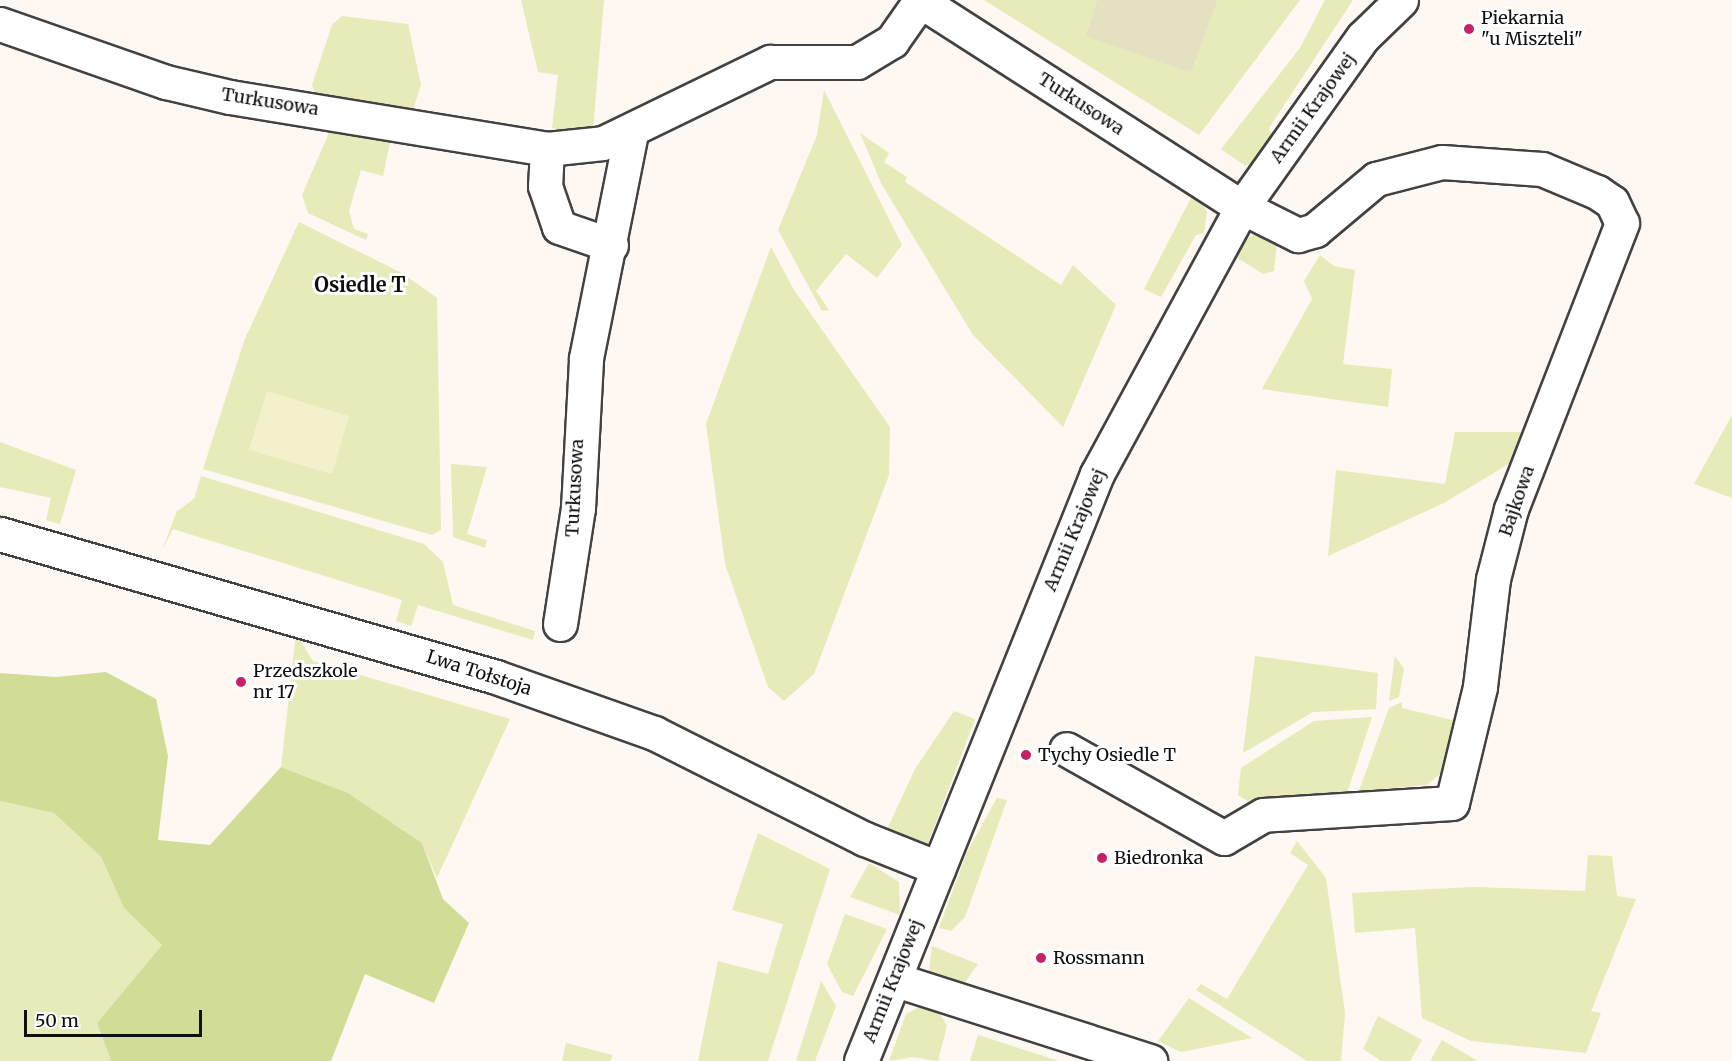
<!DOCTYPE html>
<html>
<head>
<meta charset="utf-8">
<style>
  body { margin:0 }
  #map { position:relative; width:1732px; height:1061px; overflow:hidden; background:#fff7f1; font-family:Merriweather,serif }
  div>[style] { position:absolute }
  .green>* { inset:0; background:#e6ebb9 }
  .forest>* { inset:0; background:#d1dd97 }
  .cemetery>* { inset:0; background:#e3e1c0 }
  .pitch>* { inset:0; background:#f2f1cb }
  .roads { filter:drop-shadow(2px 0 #424242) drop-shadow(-2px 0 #424242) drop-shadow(0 2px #424242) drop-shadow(0 -2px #424242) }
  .minor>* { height:33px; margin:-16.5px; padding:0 16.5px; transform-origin:16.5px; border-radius:16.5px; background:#fff }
  .dots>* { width:16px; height:16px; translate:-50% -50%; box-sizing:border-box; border:3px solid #fff; border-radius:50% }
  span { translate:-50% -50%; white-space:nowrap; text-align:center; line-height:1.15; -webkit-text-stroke:6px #fff; paint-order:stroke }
  .poi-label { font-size:18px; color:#0f0f0f }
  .left { translate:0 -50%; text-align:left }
  .street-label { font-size:18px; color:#0f0f0f }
  .neighbourhood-label { font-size:20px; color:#0f0f0f; font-weight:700 }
  .scale { position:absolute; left:24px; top:1010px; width:178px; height:27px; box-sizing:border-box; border:3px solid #0f0f0f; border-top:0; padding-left:8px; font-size:18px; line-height:21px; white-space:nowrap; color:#0f0f0f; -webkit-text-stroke:4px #fff; paint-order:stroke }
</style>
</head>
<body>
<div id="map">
  <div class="green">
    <div style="clip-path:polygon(521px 0,604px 0,593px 130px,582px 134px,552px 128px,558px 75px,538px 72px)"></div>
    <div style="clip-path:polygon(984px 0,1097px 0,1085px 35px,1191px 73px,1218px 0,1300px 0,1199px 135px)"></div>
    <div style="clip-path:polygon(1325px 0,1353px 0,1269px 128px,1273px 137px,1257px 165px,1244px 165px,1221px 149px,1300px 48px)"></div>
    <div style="clip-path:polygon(342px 16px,408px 24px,421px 85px,413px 109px,400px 115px,318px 102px,312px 85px,332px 25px)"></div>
    <div style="clip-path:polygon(824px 90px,902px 245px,877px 278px,846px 254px,816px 291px,829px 310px,822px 311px,778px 230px,817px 135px)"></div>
    <div style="clip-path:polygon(335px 119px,393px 129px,383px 176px,361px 170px,349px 211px,354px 229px,368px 234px,366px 240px,308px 213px,302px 195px)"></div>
    <div style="clip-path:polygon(860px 133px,889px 153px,884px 162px,907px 177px,905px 182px,1061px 285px,1073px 265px,1116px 305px,1063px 427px,973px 335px,882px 185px)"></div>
    <div style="clip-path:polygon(1195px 190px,1207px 212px,1204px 233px,1196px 235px,1161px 297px,1144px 289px)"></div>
    <div style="clip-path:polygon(299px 222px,402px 273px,437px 298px,441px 530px,432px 535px,203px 469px,244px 341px)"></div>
    <div style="clip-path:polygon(1256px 233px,1266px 233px,1277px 243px,1274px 271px,1263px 274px,1236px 257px,1245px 240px)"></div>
    <div style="clip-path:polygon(771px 247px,794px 290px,890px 427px,889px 475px,814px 674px,784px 701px,768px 687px,725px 564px,706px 424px)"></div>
    <div style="clip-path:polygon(1320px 255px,1334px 266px,1355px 270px,1343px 364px,1392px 369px,1388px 407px,1262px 389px,1312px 299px,1304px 281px)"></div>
    <div style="clip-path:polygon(1732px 415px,1732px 498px,1694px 484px)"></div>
    <div style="clip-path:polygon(1455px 432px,1535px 432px,1532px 450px,1444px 503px,1328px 556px,1336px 470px,1445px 484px)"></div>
    <div style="clip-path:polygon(0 442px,76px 470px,60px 524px,46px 520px,51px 498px,0 487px)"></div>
    <div style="clip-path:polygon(451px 464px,487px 467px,467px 534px,487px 540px,485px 548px,453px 537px)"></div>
    <div style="clip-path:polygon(201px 476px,424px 544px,443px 562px,453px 605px,535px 631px,533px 640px,418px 605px,411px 626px,396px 621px,402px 600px,173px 529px,162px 550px,177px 511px,194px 499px)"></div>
    <div style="clip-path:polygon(296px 634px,313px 661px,510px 719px,437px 878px,422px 843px,348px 793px,281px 767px)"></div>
    <div style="clip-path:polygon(1255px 656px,1378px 673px,1376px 709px,1313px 712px,1243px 753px)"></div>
    <div style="clip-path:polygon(1395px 656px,1404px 669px,1399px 697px,1389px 701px)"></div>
    <div style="clip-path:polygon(1402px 702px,1402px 708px,1456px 721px,1445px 769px,1427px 785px,1359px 791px,1389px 708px)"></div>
    <div style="clip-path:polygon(954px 711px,975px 719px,927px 846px,883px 838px,915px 769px)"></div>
    <div style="clip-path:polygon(1372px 717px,1344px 802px,1264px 811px,1238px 795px,1241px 768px,1314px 721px)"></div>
    <div style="clip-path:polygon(997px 798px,1007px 800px,965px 917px,951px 931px,939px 928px,967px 852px)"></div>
    <div style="clip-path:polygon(0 801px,54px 813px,101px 857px,124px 908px,162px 945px,97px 1023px,111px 1061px,0 1061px)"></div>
    <div style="clip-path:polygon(758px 833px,830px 869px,768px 1061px,698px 1061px,718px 961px,768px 974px,783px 924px,732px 910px)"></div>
    <div style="clip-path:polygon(1297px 841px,1326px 878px,1345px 1013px,1341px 1061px,1307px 1061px,1196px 990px,1201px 984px,1227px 999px,1308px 865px,1290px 853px)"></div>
    <div style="clip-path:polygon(1588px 855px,1612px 856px,1617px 896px,1636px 899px,1591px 1011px,1601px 1013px,1586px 1053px,1471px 1041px,1422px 1018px,1415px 928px,1355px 933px,1352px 893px,1474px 887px,1585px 891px)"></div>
    <div style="clip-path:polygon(869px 863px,899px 882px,900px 915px,850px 897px)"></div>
    <div style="clip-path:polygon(845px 914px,887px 929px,853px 996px,842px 992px,827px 964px)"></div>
    <div style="clip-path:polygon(932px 946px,978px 964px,965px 982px,940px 981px,929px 971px)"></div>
    <div style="clip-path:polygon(821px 981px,836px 1006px,815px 1061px,796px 1061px)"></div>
    <div style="clip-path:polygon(1189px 998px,1252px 1038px,1181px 1052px,1158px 1041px)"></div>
    <div style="clip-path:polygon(923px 1005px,937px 1009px,947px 1026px,938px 1061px,912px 1057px,889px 1061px,906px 1014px)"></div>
    <div style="clip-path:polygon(1378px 1016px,1422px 1040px,1410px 1061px,1381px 1061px,1363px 1049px)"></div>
    <div style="clip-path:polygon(978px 1035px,1059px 1061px,970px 1061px)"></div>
    <div style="clip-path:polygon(1442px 1040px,1478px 1061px,1430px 1061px)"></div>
    <div style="clip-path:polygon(566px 1043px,613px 1055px,610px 1061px,562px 1061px)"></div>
  </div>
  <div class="forest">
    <div style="clip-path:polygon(106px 672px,156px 699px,168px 756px,158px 840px,210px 845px,281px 767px,348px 793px,422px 843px,443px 899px,469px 923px,434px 1003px,365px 974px,331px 1061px,111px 1061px,97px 1023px,162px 945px,124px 908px,101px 857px,54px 813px,0 801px,0 673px,56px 677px)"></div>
  </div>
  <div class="cemetery">
    <div style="clip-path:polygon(1097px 0,1218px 0,1191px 73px,1085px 36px)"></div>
  </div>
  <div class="pitch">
    <div style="clip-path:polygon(267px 391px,349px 416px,332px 474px,249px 450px)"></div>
  </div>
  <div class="roads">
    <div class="minor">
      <div style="left:919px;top:0;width:384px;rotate:32.7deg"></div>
      <div style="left:1242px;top:207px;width:63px;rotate:26.6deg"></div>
      <div style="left:1298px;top:235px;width:18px;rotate:-16deg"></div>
      <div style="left:1315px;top:230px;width:80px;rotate:-39.9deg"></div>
      <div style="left:1376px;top:179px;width:68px;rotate:-14.4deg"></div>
      <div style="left:1442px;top:162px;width:100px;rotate:4deg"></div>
      <div style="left:1542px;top:169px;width:60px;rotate:22.7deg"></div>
      <div style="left:1597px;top:192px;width:18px;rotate:34deg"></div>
      <div style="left:1612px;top:202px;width:23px;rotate:65deg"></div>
      <div style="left:1622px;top:223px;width:307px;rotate:111.2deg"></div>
      <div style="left:1511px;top:509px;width:72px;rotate:104.4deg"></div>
      <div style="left:1493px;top:579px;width:109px;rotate:96.9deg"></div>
      <div style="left:1480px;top:687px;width:119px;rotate:103.6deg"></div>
      <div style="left:1452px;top:803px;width:189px;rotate:176.4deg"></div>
      <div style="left:1263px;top:815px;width:45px;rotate:149.5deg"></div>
      <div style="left:1224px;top:838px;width:181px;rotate:-150.6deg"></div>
      <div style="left:0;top:24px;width:176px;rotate:19.3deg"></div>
      <div style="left:166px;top:82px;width:66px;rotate:13.2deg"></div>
      <div style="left:230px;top:97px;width:321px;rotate:9.3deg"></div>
      <div style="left:547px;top:149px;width:56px;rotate:-6.1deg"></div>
      <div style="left:603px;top:143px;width:186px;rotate:-25.9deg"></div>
      <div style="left:770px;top:62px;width:87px"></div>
      <div style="left:857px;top:62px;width:41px;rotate:-31deg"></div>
      <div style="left:892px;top:41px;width:49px;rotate:-55deg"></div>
      <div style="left:547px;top:149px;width:37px;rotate:93deg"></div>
      <div style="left:545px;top:186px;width:43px;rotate:71.1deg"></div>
      <div style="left:559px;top:227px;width:55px;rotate:19.1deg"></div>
      <div style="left:0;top:534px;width:516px;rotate:16.08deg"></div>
      <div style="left:496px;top:677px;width:168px;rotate:19.5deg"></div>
      <div style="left:654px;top:733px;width:236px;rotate:26.7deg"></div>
      <div style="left:865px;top:839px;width:79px;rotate:21.7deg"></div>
      <div style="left:560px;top:624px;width:117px;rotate:-81.2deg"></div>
      <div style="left:578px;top:508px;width:150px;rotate:-86.9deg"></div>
      <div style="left:586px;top:358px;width:230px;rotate:-78.7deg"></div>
      <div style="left:896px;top:980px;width:267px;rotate:17.7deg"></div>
      <div style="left:861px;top:1061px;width:633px;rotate:-68.1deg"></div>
      <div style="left:1097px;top:474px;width:304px;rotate:-61.5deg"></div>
      <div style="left:1242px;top:207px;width:209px;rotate:-54.6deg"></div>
      <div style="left:1363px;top:37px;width:53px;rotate:-44.2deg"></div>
    </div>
  </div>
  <div class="dots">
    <div style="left:1469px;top:29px;background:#c52167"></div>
    <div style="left:241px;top:682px;background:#c52167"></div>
    <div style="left:1026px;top:755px;background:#c52167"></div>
    <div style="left:1102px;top:858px;background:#c52167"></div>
    <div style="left:1041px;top:958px;background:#c52167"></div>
  </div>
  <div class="poi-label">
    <span class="left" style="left:1481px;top:29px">Piekarnia<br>"u Miszteli"</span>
    <span class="left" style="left:253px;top:682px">Przedszkole<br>nr 17</span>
    <span class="left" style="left:1038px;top:755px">Tychy Osiedle T</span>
    <span class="left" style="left:1114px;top:858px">Biedronka</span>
    <span class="left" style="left:1053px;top:958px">Rossmann</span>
  </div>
  <div class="street-label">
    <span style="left:270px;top:102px;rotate:9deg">Turkusowa</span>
    <span style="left:1081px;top:104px;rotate:33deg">Turkusowa</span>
    <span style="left:1313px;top:108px;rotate:-54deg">Armii Krajowej</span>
    <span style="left:575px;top:488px;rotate:-87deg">Turkusowa</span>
    <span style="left:1517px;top:501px;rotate:-71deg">Bajkowa</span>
    <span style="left:1075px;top:530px;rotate:-67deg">Armii Krajowej</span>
    <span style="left:479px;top:673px;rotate:18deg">Lwa Tołstoja</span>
    <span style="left:893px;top:981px;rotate:-68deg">Armii Krajowej</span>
  </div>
  <div class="neighbourhood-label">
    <span style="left:360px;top:284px">Osiedle T</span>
  </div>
  <div class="scale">50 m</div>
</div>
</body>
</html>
